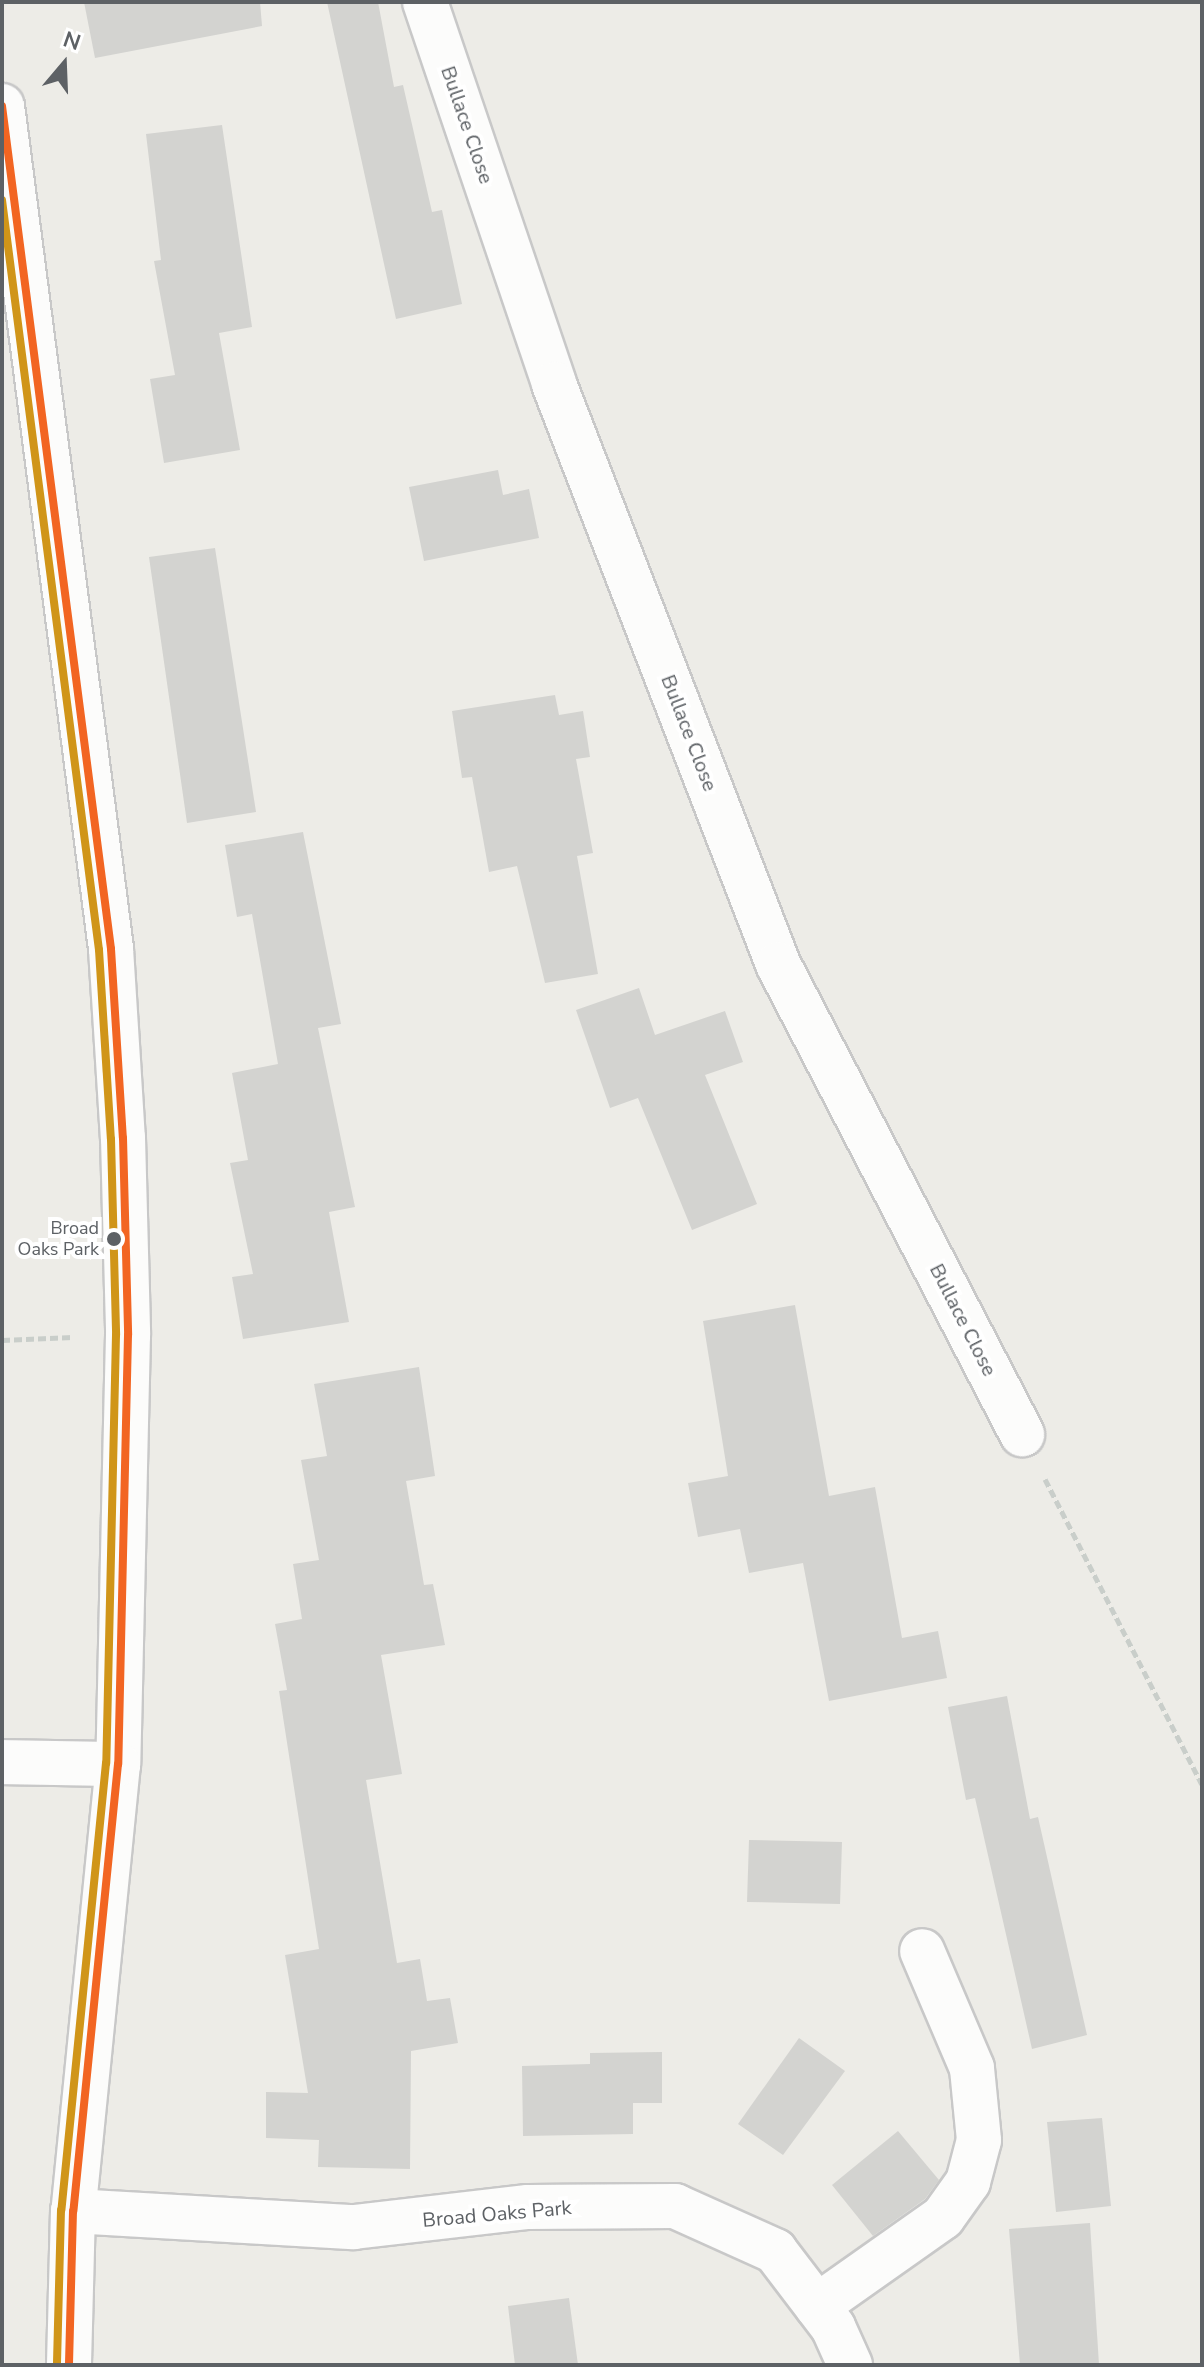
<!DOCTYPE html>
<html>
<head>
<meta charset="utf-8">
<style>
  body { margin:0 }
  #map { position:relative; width:1204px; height:2367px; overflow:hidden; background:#edece7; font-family:"Nunito Sans",sans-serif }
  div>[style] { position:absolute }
  .building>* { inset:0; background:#d3d3d0 }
  .path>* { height:5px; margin-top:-2.5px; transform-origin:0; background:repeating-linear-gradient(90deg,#c9ceca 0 8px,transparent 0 12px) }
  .roads { filter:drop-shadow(2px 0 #c8c8c8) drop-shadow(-2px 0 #c8c8c8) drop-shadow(0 2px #c8c8c8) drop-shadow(0 -2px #c8c8c8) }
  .minor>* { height:44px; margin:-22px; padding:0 22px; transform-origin:22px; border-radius:22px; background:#fcfcfb }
  .bus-1>* { height:8px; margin:-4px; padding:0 4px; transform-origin:4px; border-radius:4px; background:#f26522 }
  .bus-2>* { height:8px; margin:-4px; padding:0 4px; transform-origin:4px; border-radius:4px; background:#d09519 }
  .dots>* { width:22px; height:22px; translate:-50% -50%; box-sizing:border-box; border:4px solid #fff; border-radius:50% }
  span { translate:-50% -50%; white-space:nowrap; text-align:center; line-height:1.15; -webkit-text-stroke:8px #fff; paint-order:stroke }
  .bus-label { font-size:18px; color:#5d6165 }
  .right { translate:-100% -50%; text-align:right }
  .street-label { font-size:20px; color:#5d6165 }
  .frame { position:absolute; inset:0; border:4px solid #5d6165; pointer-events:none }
  .north { position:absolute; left:24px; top:24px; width:80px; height:80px; -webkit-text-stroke:6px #fff; paint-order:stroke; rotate:19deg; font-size:22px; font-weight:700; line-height:32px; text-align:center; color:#5d6165 }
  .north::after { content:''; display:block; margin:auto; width:28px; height:36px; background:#5d6165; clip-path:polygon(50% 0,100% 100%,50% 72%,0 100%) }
</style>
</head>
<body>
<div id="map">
  <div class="building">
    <div style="clip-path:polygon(84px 2px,260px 2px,262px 26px,95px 58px)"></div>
    <div style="clip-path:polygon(327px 2px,378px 2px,394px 87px,403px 85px,432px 212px,442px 210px,462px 304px,396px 319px)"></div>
    <div style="clip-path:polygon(222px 125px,252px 327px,219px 333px,240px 450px,164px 463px,150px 379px,175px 375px,154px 261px,161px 260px,146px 134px)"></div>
    <div style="clip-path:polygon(498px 470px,503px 495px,529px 489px,539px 538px,424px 561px,409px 487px)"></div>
    <div style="clip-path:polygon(215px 548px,256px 812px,187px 823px,149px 557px)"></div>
    <div style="clip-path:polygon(555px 695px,559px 715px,583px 711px,590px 757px,576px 759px,593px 853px,577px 856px,598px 974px,545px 983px,517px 866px,489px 872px,472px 777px,462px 778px,452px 711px)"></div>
    <div style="clip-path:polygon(303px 832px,341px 1024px,318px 1028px,355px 1207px,329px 1212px,349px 1322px,243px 1339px,232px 1277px,253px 1274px,230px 1163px,248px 1160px,232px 1073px,278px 1064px,252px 914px,237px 917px,225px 845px)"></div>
    <div style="clip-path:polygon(639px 988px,655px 1035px,725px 1011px,743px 1062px,705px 1075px,757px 1204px,692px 1230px,638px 1098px,610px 1108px,576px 1010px)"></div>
    <div style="clip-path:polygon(795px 1305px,829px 1496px,875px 1487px,902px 1638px,938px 1631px,947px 1678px,829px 1701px,803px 1563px,749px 1573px,740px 1529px,698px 1537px,688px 1483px,728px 1476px,703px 1321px)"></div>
    <div style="clip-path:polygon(419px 1367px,435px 1476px,406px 1481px,424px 1585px,433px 1584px,445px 1645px,381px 1655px,402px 1774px,366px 1780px,397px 1963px,420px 1959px,427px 2001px,450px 1998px,458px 2043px,411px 2051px,410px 2169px,318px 2167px,319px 2140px,266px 2138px,266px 2092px,308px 2093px,285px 1955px,319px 1949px,279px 1691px,287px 1690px,275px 1624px,302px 1619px,293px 1564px,319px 1560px,301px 1460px,327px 1456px,314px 1384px)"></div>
    <div style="clip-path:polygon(1007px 1696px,1030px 1819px,1038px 1817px,1087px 2035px,1032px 2049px,975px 1798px,966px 1800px,948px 1707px)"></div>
    <div style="clip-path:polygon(749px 1840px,842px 1842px,840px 1904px,747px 1902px)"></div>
    <div style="clip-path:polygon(799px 2038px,845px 2071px,783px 2155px,738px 2124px)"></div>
    <div style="clip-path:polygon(662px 2052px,662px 2103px,633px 2103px,633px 2134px,523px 2136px,522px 2066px,590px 2064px,590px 2053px)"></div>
    <div style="clip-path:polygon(1102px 2118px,1111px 2206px,1056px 2212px,1047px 2122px)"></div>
    <div style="clip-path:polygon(898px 2131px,939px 2180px,925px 2199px,873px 2236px,832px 2185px)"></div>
    <div style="clip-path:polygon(1090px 2223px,1099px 2365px,1020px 2365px,1009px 2229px)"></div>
    <div style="clip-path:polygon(569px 2298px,578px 2365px,515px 2365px,508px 2306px)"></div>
  </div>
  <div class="path">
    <div style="left:2px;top:1340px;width:71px;rotate:-2.4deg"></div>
    <div style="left:1045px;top:1479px;width:343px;rotate:62.8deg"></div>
  </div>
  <div class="roads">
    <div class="minor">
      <div style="left:425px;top:2px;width:403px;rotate:71.3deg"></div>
      <div style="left:554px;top:384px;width:622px;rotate:68.88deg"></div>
      <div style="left:778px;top:964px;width:530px;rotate:62.56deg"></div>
      <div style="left:2px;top:106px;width:850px;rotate:82.63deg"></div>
      <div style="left:111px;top:949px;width:189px;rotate:86.4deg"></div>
      <div style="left:123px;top:1138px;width:197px;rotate:88.5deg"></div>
      <div style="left:128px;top:1335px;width:429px;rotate:91.3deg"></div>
      <div style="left:118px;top:1764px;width:449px;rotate:95.7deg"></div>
      <div style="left:73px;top:2211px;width:154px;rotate:91.5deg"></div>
      <div style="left:2px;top:1762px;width:116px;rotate:1deg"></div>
      <div style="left:73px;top:2211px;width:281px;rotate:3.3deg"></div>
      <div style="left:354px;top:2227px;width:175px;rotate:-6.6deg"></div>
      <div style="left:528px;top:2207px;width:147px;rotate:-0.4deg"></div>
      <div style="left:675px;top:2206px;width:110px;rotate:24.2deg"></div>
      <div style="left:775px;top:2251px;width:96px;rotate:52.7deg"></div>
      <div style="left:833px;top:2327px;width:42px;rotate:65.9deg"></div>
      <div style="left:817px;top:2306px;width:154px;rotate:-35.2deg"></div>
      <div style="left:943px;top:2217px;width:43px;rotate:-54.5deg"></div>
      <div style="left:968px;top:2182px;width:43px;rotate:-75.3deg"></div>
      <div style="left:979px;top:2140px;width:72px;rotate:-95.6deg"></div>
      <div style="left:972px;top:2068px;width:127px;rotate:-113.1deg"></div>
    </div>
  </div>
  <div class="bus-1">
    <div style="left:2px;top:106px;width:850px;rotate:82.63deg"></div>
    <div style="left:111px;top:949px;width:189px;rotate:86.4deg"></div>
    <div style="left:123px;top:1138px;width:197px;rotate:88.5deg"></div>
    <div style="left:128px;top:1335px;width:429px;rotate:91.3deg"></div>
    <div style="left:118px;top:1764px;width:449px;rotate:95.7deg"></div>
    <div style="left:73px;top:2211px;width:154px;rotate:91.5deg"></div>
  </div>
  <div class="bus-2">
    <div style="left:2px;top:200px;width:756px;rotate:82.63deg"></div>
    <div style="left:99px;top:950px;width:189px;rotate:86.4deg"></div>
    <div style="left:111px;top:1139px;width:196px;rotate:88.5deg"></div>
    <div style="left:116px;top:1335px;width:428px;rotate:91.3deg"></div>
    <div style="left:106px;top:1763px;width:449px;rotate:95.7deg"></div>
    <div style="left:61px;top:2210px;width:155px;rotate:91.5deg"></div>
  </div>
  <div class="dots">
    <div style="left:114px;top:1239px;background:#5d6165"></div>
  </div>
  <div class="bus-label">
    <span class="right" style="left:99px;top:1239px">Broad<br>Oaks Park</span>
  </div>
  <div class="street-label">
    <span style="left:467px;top:125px;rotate:71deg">Bullace Close</span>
    <span style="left:689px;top:733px;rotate:69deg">Bullace Close</span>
    <span style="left:963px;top:1320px;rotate:63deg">Bullace Close</span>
    <span style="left:497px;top:2214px;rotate:-5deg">Broad Oaks Park</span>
  </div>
  <div class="frame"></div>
  <div class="north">N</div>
</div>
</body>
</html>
